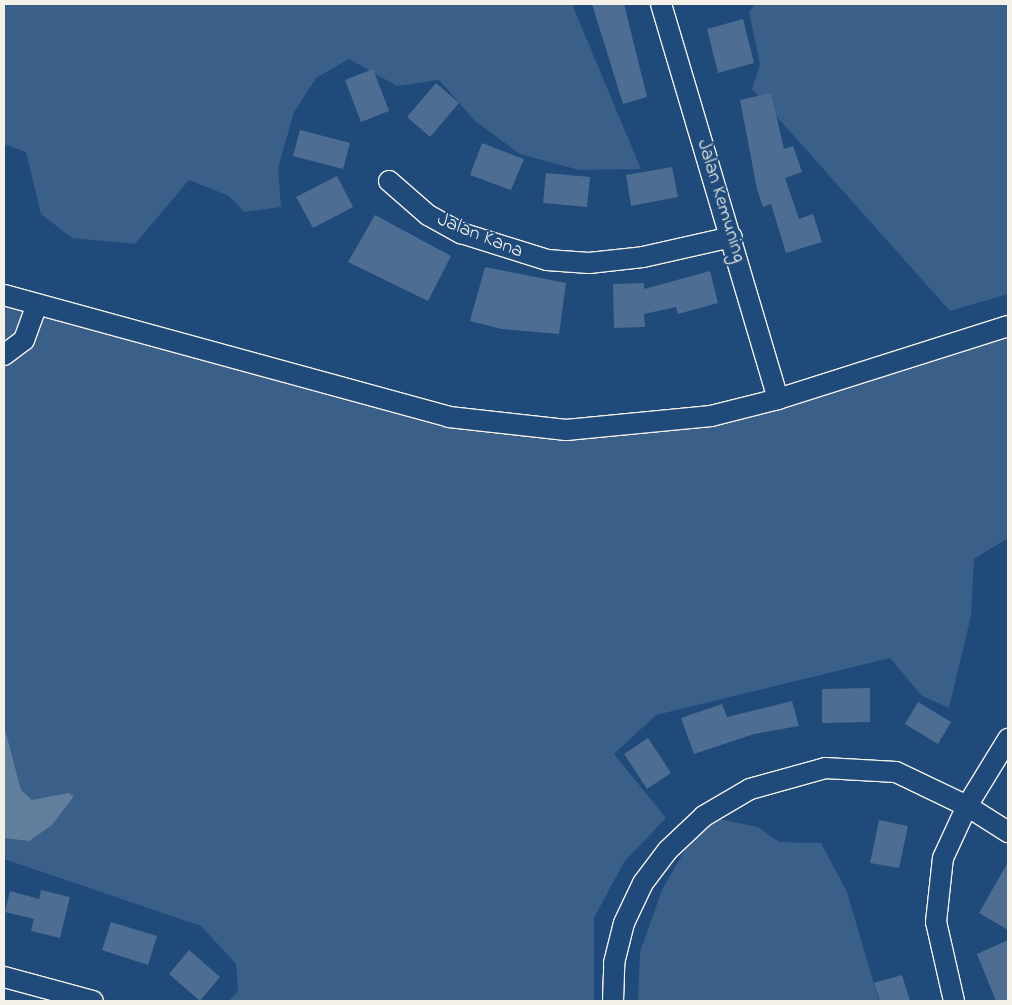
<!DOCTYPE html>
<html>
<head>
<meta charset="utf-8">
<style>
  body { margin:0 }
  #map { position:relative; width:1012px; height:1005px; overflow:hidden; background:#1f4a7a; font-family:"Indie Flower",sans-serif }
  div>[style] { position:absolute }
  .green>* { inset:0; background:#3a5f88 }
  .water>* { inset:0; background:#627e9d }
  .building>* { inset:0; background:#4d6e92 }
  .roads { filter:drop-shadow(1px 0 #f4f1e8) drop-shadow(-1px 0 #f4f1e8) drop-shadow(0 1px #f4f1e8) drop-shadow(0 -1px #f4f1e8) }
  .minor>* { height:20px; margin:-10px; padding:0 10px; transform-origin:10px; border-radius:10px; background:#1f4a7a }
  span { translate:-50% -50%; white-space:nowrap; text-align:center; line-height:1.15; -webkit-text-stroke:4px #1f4a7a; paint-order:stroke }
  .street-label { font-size:20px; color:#f4f1e8 }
  .frame { position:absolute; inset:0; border:5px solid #f4f1e8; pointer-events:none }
</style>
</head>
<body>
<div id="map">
  <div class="green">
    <div style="clip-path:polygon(4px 4px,572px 4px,641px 169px,579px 170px,520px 154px,475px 121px,439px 80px,397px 86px,349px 59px,316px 78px,294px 112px,278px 168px,281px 207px,244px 212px,229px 196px,189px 180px,135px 244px,72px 238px,41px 214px,26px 152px,4px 144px)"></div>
    <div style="clip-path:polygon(755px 4px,1008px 4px,1008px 294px,950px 311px,752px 89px,760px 64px,749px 12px)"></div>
    <div style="clip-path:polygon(4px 299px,513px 431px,618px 432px,1008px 335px,1008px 538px,974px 559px,971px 616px,949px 708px,922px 696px,890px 658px,656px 715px,614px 754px,666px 818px,624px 862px,594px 918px,594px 1001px,229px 1001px,238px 991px,236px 964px,201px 926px,4px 859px)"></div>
    <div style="clip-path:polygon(704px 816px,758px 827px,779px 842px,821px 843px,847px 892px,879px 1001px,638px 1001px,640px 952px,662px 890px)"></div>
  </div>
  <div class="water">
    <div style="clip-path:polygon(4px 726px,21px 790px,32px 800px,68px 793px,74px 796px,52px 825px,29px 841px,4px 838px)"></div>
  </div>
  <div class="building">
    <div style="clip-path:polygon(592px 4px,624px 4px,647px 97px,623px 104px)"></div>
    <div style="clip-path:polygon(743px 19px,754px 63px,718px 73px,707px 29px)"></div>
    <div style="clip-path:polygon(373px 69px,389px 111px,361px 122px,345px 80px)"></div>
    <div style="clip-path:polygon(436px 83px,459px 103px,430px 137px,407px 117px)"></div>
    <div style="clip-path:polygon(771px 93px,784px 149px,793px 146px,802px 172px,785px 178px,799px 219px,813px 214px,822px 242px,786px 253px,771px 204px,763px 207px,757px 189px,740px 100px)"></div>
    <div style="clip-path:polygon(300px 130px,350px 143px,343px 169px,293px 156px)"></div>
    <div style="clip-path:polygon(482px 143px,524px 159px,511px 190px,470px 175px)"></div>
    <div style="clip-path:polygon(672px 167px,678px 197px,631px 206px,626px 175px)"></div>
    <div style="clip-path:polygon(546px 173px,590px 177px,587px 207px,543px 203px)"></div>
    <div style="clip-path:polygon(337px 176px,353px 207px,313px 228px,296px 197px)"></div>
    <div style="clip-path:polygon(375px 215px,451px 256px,428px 301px,348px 262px)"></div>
    <div style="clip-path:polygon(485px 267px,566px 283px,559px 334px,502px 329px,470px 321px)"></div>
    <div style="clip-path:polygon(710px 271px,718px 303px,678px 314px,676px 307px,644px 314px,645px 327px,614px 328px,613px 284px,644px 283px,644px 289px)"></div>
    <div style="clip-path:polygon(870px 688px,870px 722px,822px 723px,822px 689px)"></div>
    <div style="clip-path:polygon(792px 701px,799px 726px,754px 734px,694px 754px,681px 718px,722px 704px,727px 717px)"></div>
    <div style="clip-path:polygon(918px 702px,951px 722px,938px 744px,905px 724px)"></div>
    <div style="clip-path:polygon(648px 738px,671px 773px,647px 789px,624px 754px)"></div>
    <div style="clip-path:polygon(879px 820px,908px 826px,899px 868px,870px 863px)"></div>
    <div style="clip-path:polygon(1008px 862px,1008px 930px,979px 913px)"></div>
    <div style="clip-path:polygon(41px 890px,70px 897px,60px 938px,31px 931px,34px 919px,5px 912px,10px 891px,39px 899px)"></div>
    <div style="clip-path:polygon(111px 922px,157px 936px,148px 965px,102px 950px)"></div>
    <div style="clip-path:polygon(1008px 940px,1008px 1001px,996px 1001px,977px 954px)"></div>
    <div style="clip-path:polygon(189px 950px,220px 977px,200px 1001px,169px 974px)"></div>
    <div style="clip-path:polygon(902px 975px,910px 1001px,880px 1001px,874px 983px)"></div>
  </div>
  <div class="roads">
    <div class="minor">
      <div style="left:661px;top:4px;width:412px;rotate:73.5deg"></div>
      <div style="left:389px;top:181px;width:52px;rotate:41.1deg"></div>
      <div style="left:428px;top:215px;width:38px;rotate:29deg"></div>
      <div style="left:461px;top:233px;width:90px;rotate:17.4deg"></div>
      <div style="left:547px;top:260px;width:42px;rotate:4.1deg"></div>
      <div style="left:589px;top:263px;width:54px;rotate:-6.3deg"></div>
      <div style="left:643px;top:257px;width:91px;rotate:-12.7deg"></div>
      <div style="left:4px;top:295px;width:461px;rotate:15.3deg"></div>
      <div style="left:449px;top:417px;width:118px;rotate:6.3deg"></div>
      <div style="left:566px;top:430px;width:146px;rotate:-5.5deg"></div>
      <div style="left:711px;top:416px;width:69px;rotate:-14.2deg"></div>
      <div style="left:778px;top:399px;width:241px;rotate:-17.6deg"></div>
      <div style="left:4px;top:355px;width:25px;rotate:-37deg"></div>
      <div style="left:24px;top:340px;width:38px;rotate:-70deg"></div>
      <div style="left:4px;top:977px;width:92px;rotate:15.1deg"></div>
      <div style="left:613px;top:1001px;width:38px;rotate:-88deg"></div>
      <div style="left:614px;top:963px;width:41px;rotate:-76deg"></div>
      <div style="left:624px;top:923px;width:44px;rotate:-64.6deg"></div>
      <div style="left:643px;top:883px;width:41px;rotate:-52.9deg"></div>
      <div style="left:668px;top:850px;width:50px;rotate:-43.4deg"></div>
      <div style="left:704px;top:816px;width:53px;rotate:-30.4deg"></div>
      <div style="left:750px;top:789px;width:78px;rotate:-15.6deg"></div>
      <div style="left:825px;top:768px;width:71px;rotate:3.2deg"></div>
      <div style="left:896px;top:772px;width:79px;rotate:25.6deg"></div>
      <div style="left:967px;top:806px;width:49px;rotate:32.4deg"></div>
      <div style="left:954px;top:1001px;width:81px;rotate:-102.8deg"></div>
      <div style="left:936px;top:922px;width:64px;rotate:-83.8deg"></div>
      <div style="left:943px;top:858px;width:57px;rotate:-65.2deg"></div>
      <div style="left:967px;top:806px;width:79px;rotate:-58.5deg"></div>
    </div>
  </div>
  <div class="street-label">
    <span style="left:721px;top:201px;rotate:73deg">Jalan Kemuning</span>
    <span style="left:480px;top:236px;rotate:22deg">Jalan Kana</span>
  </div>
  <div class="frame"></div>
</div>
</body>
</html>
